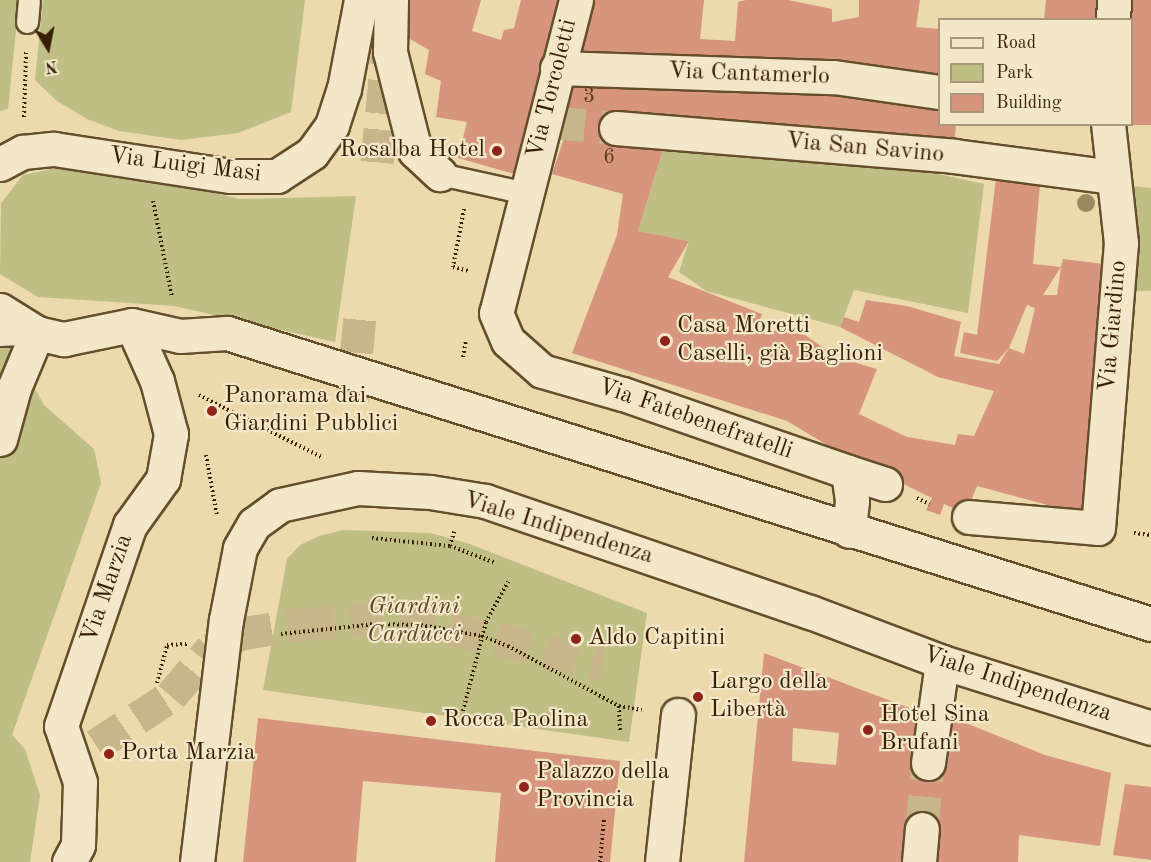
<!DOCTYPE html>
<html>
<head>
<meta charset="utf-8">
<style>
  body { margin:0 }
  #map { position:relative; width:1151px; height:862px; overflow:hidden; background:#ecdaac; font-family:"Old Standard TT",serif }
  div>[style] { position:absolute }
  .green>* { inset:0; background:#bebe85 }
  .building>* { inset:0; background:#d6957c }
  .street-tunnel>* { height:33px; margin-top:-16.5px; transform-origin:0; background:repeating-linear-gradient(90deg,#c8b58a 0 33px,transparent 0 49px) }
  .path>* { height:4px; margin-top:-2px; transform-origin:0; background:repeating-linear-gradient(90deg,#371f02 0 1.5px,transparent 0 4.5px) }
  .roads { filter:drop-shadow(2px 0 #644e2c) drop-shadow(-2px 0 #644e2c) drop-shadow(0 2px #644e2c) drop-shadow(0 -2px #644e2c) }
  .lane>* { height:21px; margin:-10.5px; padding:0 10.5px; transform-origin:10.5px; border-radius:10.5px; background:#f3e7c9 }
  .street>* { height:33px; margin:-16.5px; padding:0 16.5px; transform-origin:16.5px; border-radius:16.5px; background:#f3e7c9 }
  .secondary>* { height:33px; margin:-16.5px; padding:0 16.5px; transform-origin:16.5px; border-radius:16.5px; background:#f3e7c9 }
  .trees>* { width:18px; height:18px; margin:-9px; border-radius:50%; background:#9b8961 }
  .dots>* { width:16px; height:16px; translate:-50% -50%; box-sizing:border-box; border:3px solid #f3e7c9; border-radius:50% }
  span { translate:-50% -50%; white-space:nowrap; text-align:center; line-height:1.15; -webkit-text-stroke:4.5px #f3e7c9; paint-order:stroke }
  .number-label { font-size:21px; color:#5f3c20 }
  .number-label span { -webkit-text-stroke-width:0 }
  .street-label { font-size:24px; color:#371f02 }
  .poi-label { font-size:24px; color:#371f02 }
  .right { translate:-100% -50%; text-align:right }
  .left { translate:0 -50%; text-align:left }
  .park-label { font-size:24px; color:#594723; font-style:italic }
  .legend { position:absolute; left:938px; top:18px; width:195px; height:108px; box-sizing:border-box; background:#f3e7c9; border:2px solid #a89779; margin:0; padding:8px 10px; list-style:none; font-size:18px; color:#371f02 }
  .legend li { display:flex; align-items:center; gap:12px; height:30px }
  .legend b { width:30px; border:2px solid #a89779 }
  .north { position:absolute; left:18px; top:18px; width:60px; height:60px; -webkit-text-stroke:4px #f3e7c9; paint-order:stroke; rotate:170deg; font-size:16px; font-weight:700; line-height:24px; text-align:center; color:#371f02 }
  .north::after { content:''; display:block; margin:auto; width:21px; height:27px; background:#371f02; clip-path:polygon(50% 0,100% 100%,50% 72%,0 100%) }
</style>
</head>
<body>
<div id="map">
  <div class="green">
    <div style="clip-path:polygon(0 0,19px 0,8px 109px,0 111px)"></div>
    <div style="clip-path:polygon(43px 0,305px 0,291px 112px,238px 133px,181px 140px,119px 131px,87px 119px,57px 101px,35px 80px)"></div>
    <div style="clip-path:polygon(665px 143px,869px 159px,984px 184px,968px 313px,854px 290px,840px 327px,706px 291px,679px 272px,689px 241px,638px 231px)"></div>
    <div style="clip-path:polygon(71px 165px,148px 177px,240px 199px,356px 196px,335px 342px,174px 306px,38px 297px,0 274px,1px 203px,23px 175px)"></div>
    <div style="clip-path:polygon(1130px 186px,1151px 188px,1151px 291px,1133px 291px)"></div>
    <div style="clip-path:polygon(0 327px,44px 405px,94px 449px,101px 483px,12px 735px,25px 749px,40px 795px,30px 862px,0 862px)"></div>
    <div style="clip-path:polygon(343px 530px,430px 533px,467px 543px,647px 613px,629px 742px,263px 690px,287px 559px,300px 545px,319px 536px)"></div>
  </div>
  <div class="building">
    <div style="clip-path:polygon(398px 0,481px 0,472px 31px,501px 40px,504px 30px,514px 28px,521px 0,571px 0,521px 176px,458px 158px,467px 122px,436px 117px,441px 81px,425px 74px,429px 50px,408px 38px)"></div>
    <div style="clip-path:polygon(582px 0,704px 0,700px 39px,735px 41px,738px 2px,746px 0,788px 0,832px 9px,832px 22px,859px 17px,859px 0,920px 0,916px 27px,939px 29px,939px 87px,564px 59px)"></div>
    <div style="clip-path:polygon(1046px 0,1099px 0,1097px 20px,1044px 20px)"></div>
    <div style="clip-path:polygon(1121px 0,1151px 0,1151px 125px,1131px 125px,1132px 20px,1120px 20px)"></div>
    <div style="clip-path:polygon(evenodd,564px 74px,939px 99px,939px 124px,956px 124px,954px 146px,665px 143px,638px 231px,689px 241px,668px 277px,762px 314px,757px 328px,805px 335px,836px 357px,877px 369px,859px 414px,907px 437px,955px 445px,958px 434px,974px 436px,994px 391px,938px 377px,840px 327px,844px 317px,859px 322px,866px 300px,907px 306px,961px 322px,954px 356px,999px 364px,1009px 348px,1024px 354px,1035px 308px,1027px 305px,1009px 348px,997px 361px,960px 353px,964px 332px,977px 335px,997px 170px,1041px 173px,1033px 264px,1061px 267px,1063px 259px,1112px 265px,1092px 517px,977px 486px,966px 514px,944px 504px,940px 515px,926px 510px,932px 498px,842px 454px,787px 421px,572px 353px,617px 235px,623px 194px,552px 174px,567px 129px,552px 122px,564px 74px,1061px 267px,1057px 295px,1043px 295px,1061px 267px)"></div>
    <div style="clip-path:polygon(evenodd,764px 653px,920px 712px,946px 715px,1045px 755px,1111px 773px,1100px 846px,1019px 835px,1018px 862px,744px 862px,764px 653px,793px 728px,839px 733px,836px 765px,792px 761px,793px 728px)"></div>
    <div style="clip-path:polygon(258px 718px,620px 761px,610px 862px,495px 862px,501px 793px,363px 781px,356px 862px,243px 862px)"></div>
    <div style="clip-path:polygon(1125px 784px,1151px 787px,1151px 860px,1113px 855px)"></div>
  </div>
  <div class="street-tunnel">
    <div style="left:552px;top:122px;width:64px;rotate:5.4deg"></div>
    <div style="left:377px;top:162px;width:115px;rotate:-84.5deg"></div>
    <div style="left:352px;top:401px;width:96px;rotate:-84.6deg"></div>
    <div style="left:96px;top:745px;width:90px;rotate:-33.2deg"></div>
    <div style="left:171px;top:696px;width:62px;rotate:-49.6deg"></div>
    <div style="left:211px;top:649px;width:32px;rotate:-28deg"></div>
    <div style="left:239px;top:634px;width:63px;rotate:-9.2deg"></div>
    <div style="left:301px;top:624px;width:100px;rotate:-4deg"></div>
    <div style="left:401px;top:617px;width:207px;rotate:13.1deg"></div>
    <div style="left:922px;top:829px;width:66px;rotate:-84.8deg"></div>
  </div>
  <div class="path">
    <div style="left:24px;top:117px;width:65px;rotate:-88.2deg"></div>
    <div style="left:153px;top:201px;width:98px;rotate:78.8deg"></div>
    <div style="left:464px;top:209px;width:59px;rotate:100.7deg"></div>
    <div style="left:453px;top:267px;width:16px;rotate:14deg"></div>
    <div style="left:463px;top:357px;width:17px;rotate:-80deg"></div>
    <div style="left:199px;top:395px;width:139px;rotate:26.9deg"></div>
    <div style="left:206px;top:455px;width:62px;rotate:79.8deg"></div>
    <div style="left:917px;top:498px;width:14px;rotate:25deg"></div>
    <div style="left:1134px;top:533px;width:17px;rotate:7deg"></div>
    <div style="left:372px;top:538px;width:78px;rotate:5.9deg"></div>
    <div style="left:450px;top:546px;width:49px;rotate:20.3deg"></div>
    <div style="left:450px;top:546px;width:15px;rotate:-74deg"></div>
    <div style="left:281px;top:634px;width:95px;rotate:-6.1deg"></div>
    <div style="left:375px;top:624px;width:46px;rotate:1.2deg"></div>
    <div style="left:421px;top:625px;width:62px;rotate:10.2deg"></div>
    <div style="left:482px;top:636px;width:28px;rotate:21deg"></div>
    <div style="left:508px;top:646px;width:126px;rotate:28.4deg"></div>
    <div style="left:619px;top:706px;width:26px;rotate:88deg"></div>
    <div style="left:157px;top:683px;width:39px;rotate:-75deg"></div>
    <div style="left:167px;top:645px;width:20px;rotate:-3deg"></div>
    <div style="left:619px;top:706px;width:23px;rotate:10deg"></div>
    <div style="left:463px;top:711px;width:92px;rotate:-75.5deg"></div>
    <div style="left:486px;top:622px;width:46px;rotate:-61.2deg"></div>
    <div style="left:600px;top:862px;width:43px;rotate:-84.7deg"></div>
  </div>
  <div class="roads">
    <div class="lane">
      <div style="left:27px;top:22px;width:22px;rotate:-85deg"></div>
      <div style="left:440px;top:174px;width:88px;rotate:12.5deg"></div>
      <div style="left:0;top:335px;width:35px;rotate:-3deg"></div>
    </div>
    <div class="street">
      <div style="left:391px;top:0;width:52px;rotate:91.1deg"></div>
      <div style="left:390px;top:52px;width:102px;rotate:75.8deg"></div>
      <div style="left:415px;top:151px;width:34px;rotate:43deg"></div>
      <div style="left:576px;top:0;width:323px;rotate:104.3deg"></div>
      <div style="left:496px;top:313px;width:30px;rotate:67deg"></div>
      <div style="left:508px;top:341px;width:45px;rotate:41.4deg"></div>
      <div style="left:542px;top:371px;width:84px;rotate:15.9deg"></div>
      <div style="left:623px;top:394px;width:238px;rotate:19.1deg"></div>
      <div style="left:848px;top:472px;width:29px;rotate:82deg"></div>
      <div style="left:852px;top:501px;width:30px;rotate:96deg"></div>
      <div style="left:1113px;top:20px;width:20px;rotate:-87deg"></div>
      <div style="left:557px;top:68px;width:277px;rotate:1.9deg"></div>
      <div style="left:834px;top:77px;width:107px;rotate:8.1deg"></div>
      <div style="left:616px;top:128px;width:339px;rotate:4.7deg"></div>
      <div style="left:954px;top:156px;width:160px;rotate:7.5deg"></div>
      <div style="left:0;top:439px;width:53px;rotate:-74.6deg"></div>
      <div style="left:14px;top:388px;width:60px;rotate:-67.3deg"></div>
      <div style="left:848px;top:472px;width:39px;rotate:18deg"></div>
      <div style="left:969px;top:517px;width:129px;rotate:4.9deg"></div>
      <div style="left:1098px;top:528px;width:286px;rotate:-85.4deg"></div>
      <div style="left:1121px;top:243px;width:120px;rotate:-96.2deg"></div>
      <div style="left:928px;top:763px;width:102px;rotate:-82.1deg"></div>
      <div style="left:69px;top:862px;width:19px;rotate:-62deg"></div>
      <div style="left:78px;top:845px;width:63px;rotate:-88.2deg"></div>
      <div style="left:80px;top:782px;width:59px;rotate:-108.7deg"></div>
      <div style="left:61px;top:726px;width:213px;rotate:-71.1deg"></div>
      <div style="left:130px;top:525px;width:57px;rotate:-54.3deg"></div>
      <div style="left:163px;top:479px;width:46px;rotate:-79.9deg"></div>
      <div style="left:171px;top:434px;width:55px;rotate:-104.8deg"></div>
      <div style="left:157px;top:381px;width:61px;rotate:-114.1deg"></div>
      <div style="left:662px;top:862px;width:148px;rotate:-83.8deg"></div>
      <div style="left:919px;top:862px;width:33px;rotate:-85deg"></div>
    </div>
    <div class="secondary">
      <div style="left:0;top:164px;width:26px;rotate:-28deg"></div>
      <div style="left:23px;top:152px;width:31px;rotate:-6deg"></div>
      <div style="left:54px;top:149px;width:179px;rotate:8.7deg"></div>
      <div style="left:231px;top:176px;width:46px"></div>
      <div style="left:277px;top:176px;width:42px;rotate:-33.3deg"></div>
      <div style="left:312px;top:153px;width:34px;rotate:-54deg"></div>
      <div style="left:332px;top:125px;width:38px;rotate:-72deg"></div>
      <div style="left:344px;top:89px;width:91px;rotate:-79.2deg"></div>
      <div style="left:0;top:310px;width:44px;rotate:31.9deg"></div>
      <div style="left:37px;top:333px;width:28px;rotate:13deg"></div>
      <div style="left:64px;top:339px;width:69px;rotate:-11.6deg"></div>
      <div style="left:132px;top:325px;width:49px;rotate:12.9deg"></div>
      <div style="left:180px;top:336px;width:47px;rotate:-3.7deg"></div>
      <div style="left:227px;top:333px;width:969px;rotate:17.48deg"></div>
      <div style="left:197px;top:862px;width:244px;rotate:-83.2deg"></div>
      <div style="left:226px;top:620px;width:73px;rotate:-79deg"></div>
      <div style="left:240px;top:548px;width:28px;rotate:-60deg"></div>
      <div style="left:254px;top:524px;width:32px;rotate:-36deg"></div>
      <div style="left:280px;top:505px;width:80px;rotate:-12.3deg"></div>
      <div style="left:358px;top:488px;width:72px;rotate:3.2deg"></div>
      <div style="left:430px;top:492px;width:56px;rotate:9.3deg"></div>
      <div style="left:485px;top:501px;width:343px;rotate:18.9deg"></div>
      <div style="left:810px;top:612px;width:141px;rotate:20.7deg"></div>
      <div style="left:942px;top:662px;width:219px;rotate:17.5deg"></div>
    </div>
  </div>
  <div class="trees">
    <div style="left:1086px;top:203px"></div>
  </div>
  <div class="dots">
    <div style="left:497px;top:151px;background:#8f2418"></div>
    <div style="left:665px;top:341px;background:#8f2418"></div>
    <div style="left:212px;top:411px;background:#8f2418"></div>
    <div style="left:576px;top:639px;background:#8f2418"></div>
    <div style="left:698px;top:697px;background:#8f2418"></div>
    <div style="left:431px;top:721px;background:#8f2418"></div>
    <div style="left:868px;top:730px;background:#8f2418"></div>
    <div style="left:109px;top:754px;background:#8f2418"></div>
    <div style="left:524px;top:787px;background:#8f2418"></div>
  </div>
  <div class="number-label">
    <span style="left:589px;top:97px">3</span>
    <span style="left:609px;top:158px">6</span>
  </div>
  <div class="street-label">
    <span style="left:749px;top:75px;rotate:2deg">Via Cantamerlo</span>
    <span style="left:553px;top:89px;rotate:-76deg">Via Torcoletti</span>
    <span style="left:865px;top:149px;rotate:5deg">Via San Savino</span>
    <span style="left:185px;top:166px;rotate:7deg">Via Luigi Masi</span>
    <span style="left:1114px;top:326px;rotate:-85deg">Via Giardino</span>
    <span style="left:695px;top:420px;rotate:19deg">Via Fatebenefratelli</span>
    <span style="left:558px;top:529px;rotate:17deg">Viale Indipendenza</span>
    <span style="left:108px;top:589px;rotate:-71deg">Via Marzia</span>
    <span style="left:1017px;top:685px;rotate:18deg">Viale Indipendenza</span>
  </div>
  <div class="poi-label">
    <span class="right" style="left:485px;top:151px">Rosalba Hotel</span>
    <span class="left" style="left:677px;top:341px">Casa Moretti<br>Caselli, già Baglioni</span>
    <span class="left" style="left:224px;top:411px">Panorama dai<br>Giardini Pubblici</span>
    <span class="left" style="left:588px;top:639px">Aldo Capitini</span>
    <span class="left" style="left:710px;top:697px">Largo della<br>Libertà</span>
    <span class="left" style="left:880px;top:730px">Hotel Sina<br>Brufani</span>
    <span class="left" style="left:443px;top:721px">Rocca Paolina</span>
    <span class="left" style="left:121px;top:754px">Porta Marzia</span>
    <span class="left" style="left:536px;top:787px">Palazzo della<br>Provincia</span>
  </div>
  <div class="park-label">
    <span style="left:414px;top:622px">Giardini<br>Carducci</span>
  </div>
  <ul class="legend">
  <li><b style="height:8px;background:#f3e7c9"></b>Road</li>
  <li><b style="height:16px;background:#bebe85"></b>Park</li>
  <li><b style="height:16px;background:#d6957c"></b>Building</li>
  </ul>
  <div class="north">N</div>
</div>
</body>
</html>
